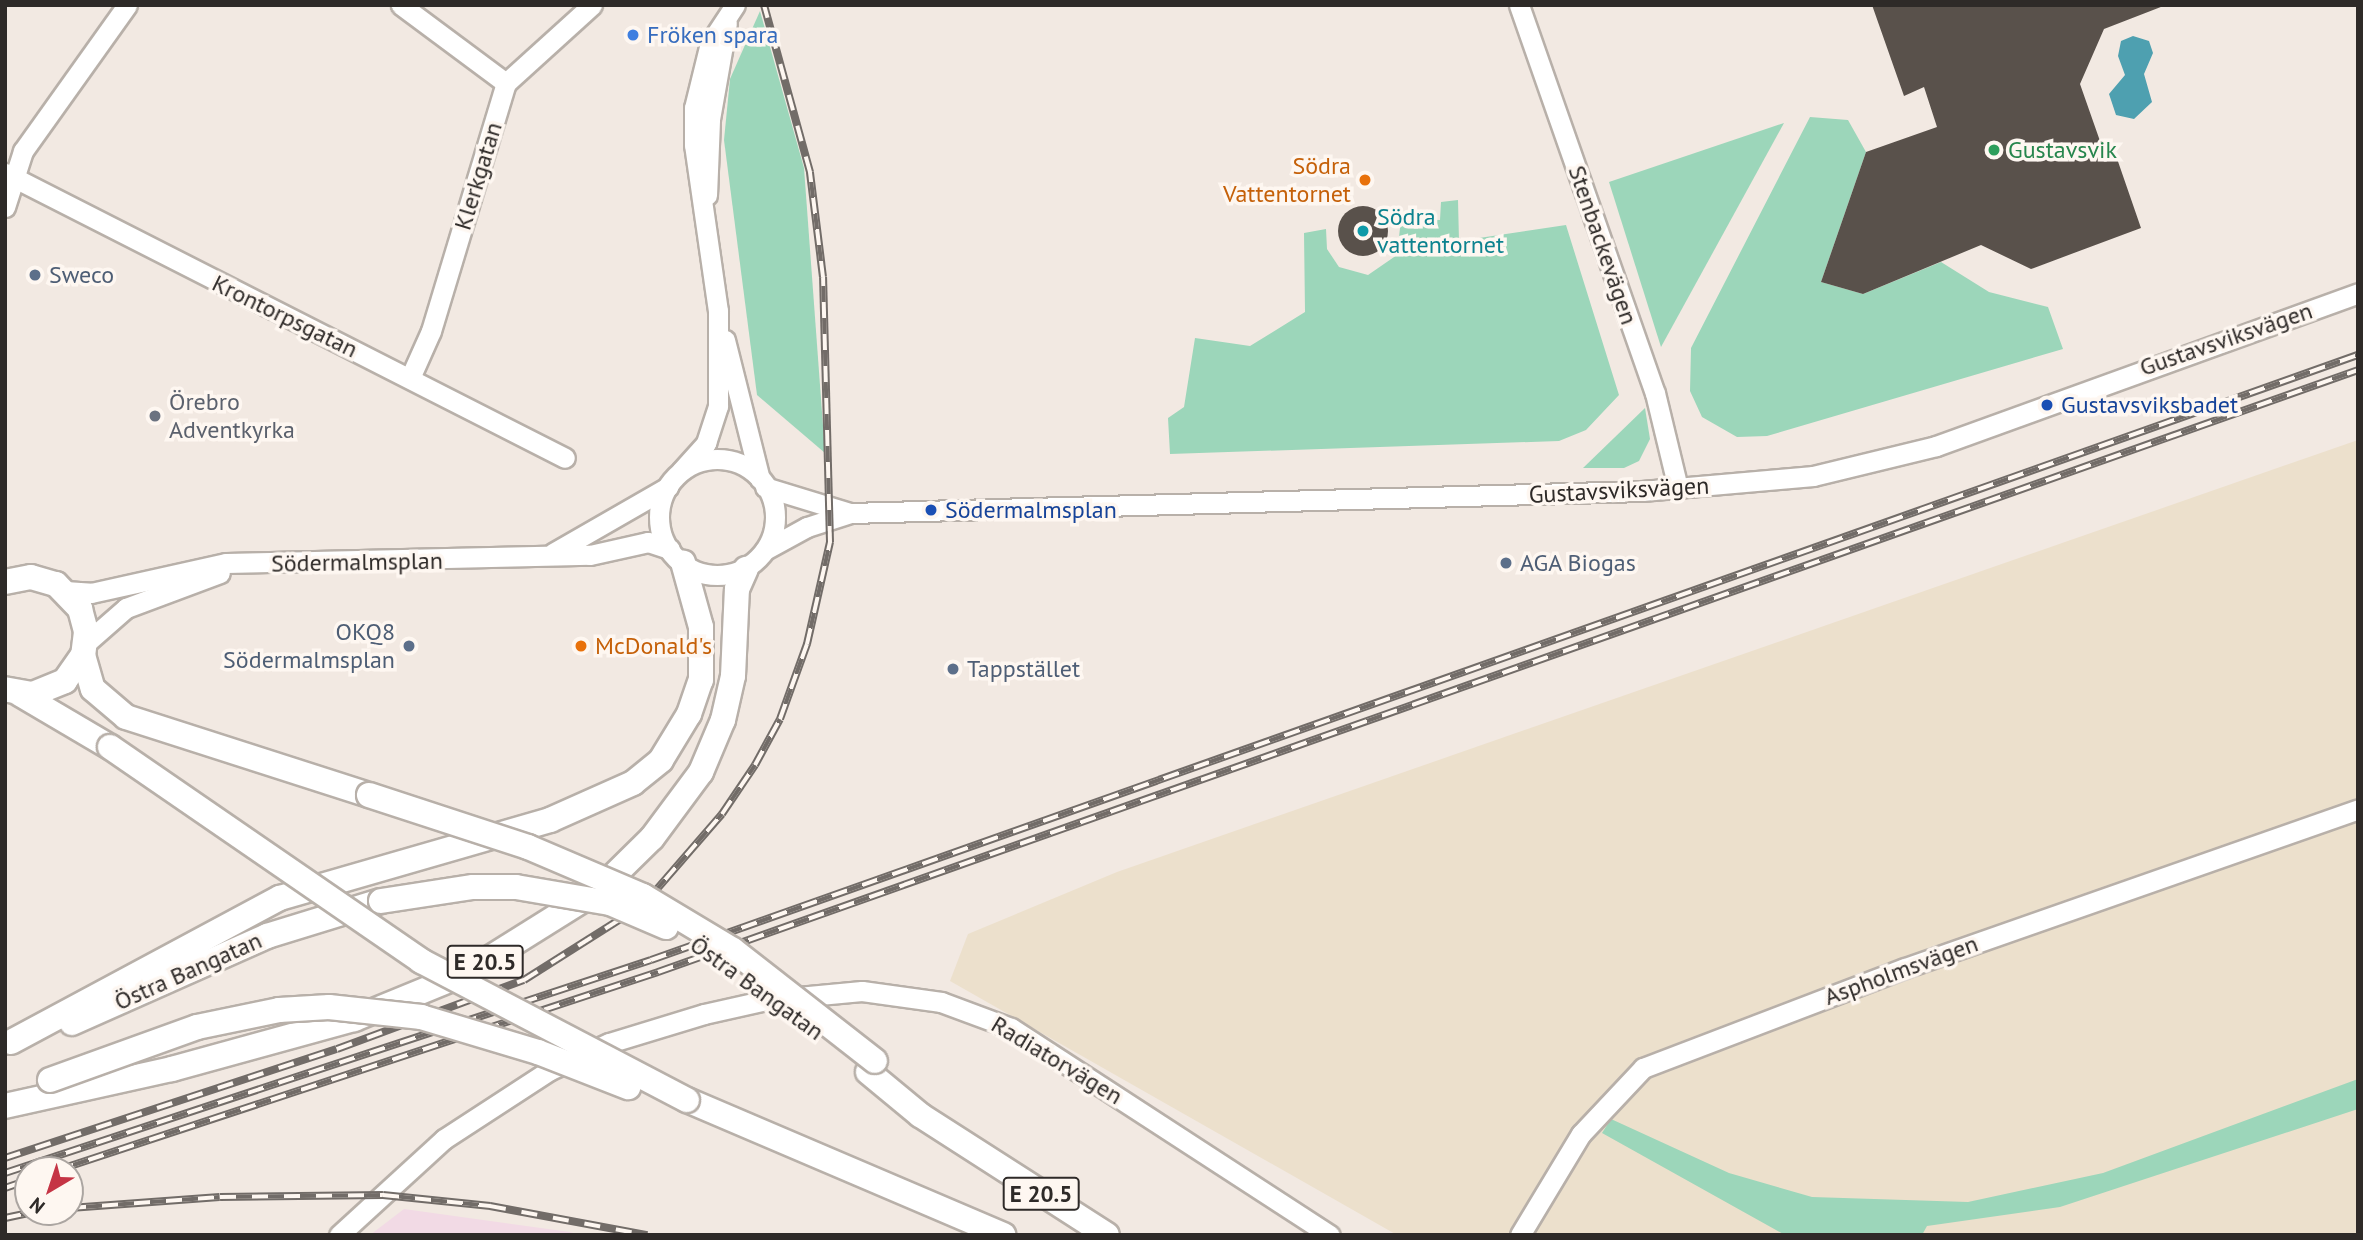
<!DOCTYPE html>
<html>
<head>
<meta charset="utf-8">
<style>
  body { margin:0 }
  #map { position:relative; width:2363px; height:1240px; overflow:hidden; background:#f2e9e2; font-family:"PT Sans",sans-serif }
  div>[style] { position:absolute }
  .commercial>* { inset:0; background:#ece0cc }
  .industrial>* { inset:0; background:#f2dae5 }
  .green>* { inset:0; background:#9cd6ba }
  .water>* { inset:0; background:#4ea0b0 }
  .building>* { inset:0; background:#59514b }
  .round { border-radius:50% }
  .roads { filter:drop-shadow(2px 0 #b8b0a9) drop-shadow(-2px 0 #b8b0a9) drop-shadow(0 2px #b8b0a9) drop-shadow(0 -2px #b8b0a9) }
  .minor>* { height:19px; margin:-9.5px; padding:0 9.5px; transform-origin:9.5px; border-radius:9.5px; background:#fff }
  .minor>.ring { margin:-9.5px; padding:0; box-sizing:content-box; background:none; border:19px solid #fff; border-radius:50% }
  .major>* { height:24px; margin:-12px; padding:0 12px; transform-origin:12px; border-radius:12px; background:#fff }
  .rail>* { height:8px; margin-top:-4px; transform-origin:0; background:repeating-linear-gradient(90deg,#fef7f1 0 16px,#726c68 0 32px); box-sizing:border-box; border-block:2px solid #726c68 }
  .bridges { filter:drop-shadow(2px 0 #b8b0a9) drop-shadow(-2px 0 #b8b0a9) drop-shadow(0 2px #b8b0a9) drop-shadow(0 -2px #b8b0a9) }
  .major-bridge>* { height:24px; margin:-12px; padding:0 12px; transform-origin:12px; border-radius:12px; background:#fff }
  .dots>* { width:19px; height:19px; translate:-50% -50%; box-sizing:border-box; border:4px solid #fef7f1; border-radius:50% }
  span { translate:-50% -50%; white-space:nowrap; text-align:center; line-height:1.15; -webkit-text-stroke:7px #fef7f1; paint-order:stroke }
  .shield-label span { padding:2px 5px; background:#fef7f1; border:2px solid; border-radius:5px; -webkit-text-stroke-width:0 }
  .shield-label { font-size:23px; color:#2e2a28; font-weight:700 }
  .shop-label { font-size:24px; color:#366cbe }
  .left { translate:0 -50%; text-align:left }
  .leisure-label { font-size:24px; color:#27864d }
  .food-label { font-size:24px; color:#c56008 }
  .right { translate:-100% -50%; text-align:right }
  .street-label { font-size:24px; color:#2e2a28 }
  .culture-label { font-size:24px; color:#0d838f }
  .service-label { font-size:24px; color:#4e5e75 }
  .worship-label { font-size:24px; color:#5b616d }
  .transit-label { font-size:24px; color:#164399 }
  .frame { position:absolute; inset:0; border:7px solid #2e2a28; pointer-events:none }
  .north { position:absolute; left:14px; top:1156px; width:70px; height:70px; box-sizing:border-box; background:#fef7f1; border:2px solid #aba5a1; border-radius:50%; rotate:219deg; font-size:19px; font-weight:700; line-height:28px; text-align:center; color:#2e2a28 }
  .north::after { content:''; display:block; margin:auto; width:24px; height:32px; background:#c53445; clip-path:polygon(50% 0,100% 100%,50% 72%,0 100%) }
</style>
</head>
<body>
<div id="map">
  <div class="commercial">
    <div style="clip-path:polygon(2358px 440px,2358px 1235px,1397px 1235px,950px 981px,968px 934px,1117px 872px)"></div>
  </div>
  <div class="industrial">
    <div style="clip-path:polygon(404px 1209px,570px 1232px,580px 1235px,370px 1235px)"></div>
  </div>
  <div class="green">
    <div style="clip-path:polygon(760px 11px,804px 168px,825px 453px,757px 395px,724px 140px,730px 79px)"></div>
    <div style="clip-path:polygon(1810px 117px,1848px 120px,1866px 152px,1821px 282px,1863px 294px,1941px 262px,1989px 292px,2048px 307px,2063px 349px,1767px 436px,1737px 437px,1702px 417px,1690px 391px,1691px 348px)"></div>
    <div style="clip-path:polygon(1784px 123px,1661px 347px,1609px 182px)"></div>
    <div style="clip-path:polygon(1458px 200px,1459px 241px,1566px 225px,1619px 395px,1586px 430px,1559px 441px,1170px 454px,1168px 418px,1184px 407px,1195px 338px,1250px 346px,1305px 312px,1304px 233px,1326px 229px,1327px 249px,1339px 267px,1368px 275px,1397px 255px,1401px 219px,1440px 220px,1441px 202px)"></div>
    <div style="clip-path:polygon(1645px 408px,1650px 439px,1639px 461px,1624px 468px,1583px 468px)"></div>
    <div style="clip-path:polygon(2358px 1079px,2358px 1109px,2060px 1207px,1927px 1226px,1922px 1235px,1785px 1235px,1602px 1133px,1611px 1119px,1729px 1173px,1812px 1197px,1968px 1202px,2103px 1173px)"></div>
  </div>
  <div class="water">
    <div style="clip-path:polygon(2133px 36px,2149px 41px,2153px 53px,2144px 74px,2152px 102px,2134px 119px,2116px 115px,2109px 94px,2125px 75px,2118px 56px,2121px 41px)"></div>
  </div>
  <div class="building">
    <div style="clip-path:polygon(1872px 5px,2166px 5px,2104px 29px,2080px 84px,2100px 141px,2113px 147px,2141px 228px,2031px 269px,1981px 245px,1863px 294px,1821px 282px,1866px 152px,1937px 127px,1924px 87px,1904px 96px)"></div>
    <div class="round" style="left:1338px;top:206px;width:50px;height:50px"></div>
  </div>
  <div class="roads">
    <div class="minor">
      <div style="left:401px;top:5px;width:131px;rotate:36.6deg"></div>
      <div style="left:1519px;top:5px;width:411px;rotate:70.7deg"></div>
      <div style="left:1655px;top:393px;width:98px;rotate:76.4deg"></div>
      <div style="left:5px;top:173px;width:628px;rotate:26.97deg"></div>
      <div style="left:707px;top:195px;width:76px;rotate:-87.7deg"></div>
      <div style="left:710px;top:119px;width:97px;rotate:-80deg"></div>
      <div style="left:5px;top:207px;width:59px;rotate:-72.2deg"></div>
      <div style="left:23px;top:151px;width:179px;rotate:-54.5deg"></div>
      <div style="left:725px;top:340px;width:143px;rotate:75.9deg"></div>
      <div style="left:410px;top:378px;width:51px;rotate:-65.9deg"></div>
      <div style="left:431px;top:331px;width:259px;rotate:-73.2deg"></div>
      <div style="left:506px;top:83px;width:116px;rotate:-42.2deg"></div>
      <div class="ring" style="left:659px;top:459px;width:97px;height:97px"></div>
      <div style="left:681px;top:471px;width:38px;rotate:-48deg"></div>
      <div style="left:706px;top:443px;width:39px;rotate:-72deg"></div>
      <div style="left:718px;top:406px;width:95px;rotate:-90deg"></div>
      <div style="left:718px;top:311px;width:168px;rotate:-98.2deg"></div>
      <div style="left:694px;top:145px;width:37px;rotate:-90deg"></div>
      <div style="left:694px;top:108px;width:67px;rotate:-76.2deg"></div>
      <div style="left:710px;top:43px;width:45px;rotate:-56.7deg"></div>
      <div style="left:765px;top:487px;width:89px;rotate:17deg"></div>
      <div style="left:765px;top:550px;width:48px;rotate:-28.7deg"></div>
      <div style="left:807px;top:527px;width:45px;rotate:-18deg"></div>
      <div style="left:850px;top:513px;width:792px;rotate:-1.59deg"></div>
      <div style="left:1642px;top:491px;width:172px;rotate:-5deg"></div>
      <div style="left:1813px;top:476px;width:127px;rotate:-13.7deg"></div>
      <div style="left:1936px;top:446px;width:449px;rotate:-19.9deg"></div>
      <div style="left:553px;top:553px;width:133px;rotate:-29.9deg"></div>
      <div style="left:65px;top:591px;width:26px;rotate:4deg"></div>
      <div style="left:91px;top:593px;width:138px;rotate:-12.5deg"></div>
      <div style="left:226px;top:563px;width:364px;rotate:-1.3deg"></div>
      <div style="left:590px;top:555px;width:59px;rotate:-12.6deg"></div>
      <div style="left:648px;top:542px;width:23px;rotate:18deg"></div>
      <div style="left:86px;top:643px;width:53px;rotate:-41.2deg"></div>
      <div style="left:126px;top:608px;width:100px;rotate:-20.4deg"></div>
      <div style="left:339px;top:1235px;width:142px;rotate:-42.4deg"></div>
      <div style="left:444px;top:1139px;width:126px;rotate:-33.1deg"></div>
      <div style="left:550px;top:1070px;width:65px;rotate:-24.6deg"></div>
      <div style="left:609px;top:1043px;width:99px;rotate:-17deg"></div>
      <div style="left:704px;top:1014px;width:64px;rotate:-12.7deg"></div>
      <div style="left:766px;top:1000px;width:96px;rotate:-5.4deg"></div>
      <div style="left:862px;top:991px;width:80px;rotate:7.9deg"></div>
      <div style="left:941px;top:1002px;width:75px;rotate:20.4deg"></div>
      <div style="left:1011px;top:1028px;width:380px;rotate:33deg"></div>
      <div style="left:1520px;top:1235px;width:118px;rotate:-58.9deg"></div>
      <div style="left:1581px;top:1134px;width:91px;rotate:-46.8deg"></div>
      <div style="left:1643px;top:1068px;width:280px;rotate:-20.9deg"></div>
      <div style="left:1905px;top:968px;width:480px;rotate:-19.3deg"></div>
    </div>
    <div class="major">
      <div style="left:5px;top:582px;width:26px;rotate:-11deg"></div>
      <div style="left:31px;top:577px;width:26px;rotate:16deg"></div>
      <div style="left:56px;top:584px;width:35px;rotate:46deg"></div>
      <div style="left:80px;top:609px;width:24px;rotate:75deg"></div>
      <div style="left:86px;top:632px;width:23px;rotate:97deg"></div>
      <div style="left:83px;top:655px;width:32px;rotate:125deg"></div>
      <div style="left:65px;top:681px;width:35px;rotate:158deg"></div>
      <div style="left:32px;top:694px;width:27px;rotate:-170deg"></div>
      <div style="left:83px;top:655px;width:35px;rotate:74deg"></div>
      <div style="left:93px;top:689px;width:43px;rotate:40.3deg"></div>
      <div style="left:126px;top:717px;width:255px;rotate:17.8deg"></div>
      <div style="left:20px;top:694px;width:104px;rotate:30.5deg"></div>
      <div style="left:72px;top:1023px;width:214px;rotate:-24deg"></div>
      <div style="left:267px;top:936px;width:119px;rotate:-17.1deg"></div>
      <div style="left:11px;top:1042px;width:305px;rotate:-28.2deg"></div>
      <div style="left:280px;top:898px;width:281px;rotate:-16.1deg"></div>
      <div style="left:550px;top:820px;width:91px;rotate:-24deg"></div>
      <div style="left:633px;top:783px;width:36px;rotate:-39deg"></div>
      <div style="left:661px;top:760px;width:54px;rotate:-58.7deg"></div>
      <div style="left:689px;top:714px;width:36px;rotate:-71deg"></div>
      <div style="left:701px;top:680px;width:53px;rotate:-90deg"></div>
      <div style="left:701px;top:627px;width:67px;rotate:-105.5deg"></div>
      <div style="left:868px;top:1072px;width:67px;rotate:39.6deg"></div>
      <div style="left:920px;top:1115px;width:222px;rotate:32.7deg"></div>
      <div style="left:687px;top:1100px;width:344px;rotate:23.1deg"></div>
      <div style="left:5px;top:1106px;width:171px;rotate:-12.5deg"></div>
      <div style="left:172px;top:1069px;width:189px;rotate:-15.4deg"></div>
      <div style="left:354px;top:1019px;width:121px;rotate:-22.3deg"></div>
      <div style="left:466px;top:973px;width:157px;rotate:-32deg"></div>
      <div style="left:599px;top:890px;width:74px;rotate:-44.5deg"></div>
      <div style="left:652px;top:838px;width:82px;rotate:-53.4deg"></div>
      <div style="left:701px;top:772px;width:56px;rotate:-67.1deg"></div>
      <div style="left:723px;top:720px;width:45px;rotate:-77.2deg"></div>
      <div style="left:733px;top:676px;width:87px;rotate:-87.4deg"></div>
      <div style="left:737px;top:589px;width:22px;rotate:-66deg"></div>
    </div>
  </div>
  <div class="rail">
    <div style="left:5px;top:1158px;width:349px;rotate:-18.2deg"></div>
    <div style="left:337px;top:1049px;width:199px;rotate:-20.3deg"></div>
    <div style="left:524px;top:980px;width:142px;rotate:-32.3deg"></div>
    <div style="left:644px;top:904px;width:119px;rotate:-49.1deg"></div>
    <div style="left:722px;top:814px;width:59px;rotate:-56deg"></div>
    <div style="left:755px;top:765px;width:52px;rotate:-61.5deg"></div>
    <div style="left:780px;top:719px;width:80px;rotate:-70.2deg"></div>
    <div style="left:807px;top:644px;width:105px;rotate:-77.3deg"></div>
    <div style="left:830px;top:542px;width:265px;rotate:-91.5deg"></div>
    <div style="left:823px;top:277px;width:106px;rotate:-97.1deg"></div>
    <div style="left:810px;top:172px;width:173px;rotate:-105.4deg"></div>
    <div style="left:58px;top:1170px;width:632px;rotate:-18.26deg"></div>
    <div style="left:658px;top:972px;width:1803px;rotate:-19.5deg"></div>
    <div style="left:5px;top:1173px;width:680px;rotate:-18.25deg"></div>
    <div style="left:651px;top:960px;width:1811px;rotate:-19.52deg"></div>
    <div style="left:5px;top:1188px;width:24px;rotate:-19deg"></div>
    <div style="left:70px;top:1208px;width:150px;rotate:-4.2deg"></div>
    <div style="left:220px;top:1197px;width:163px;rotate:-0.7deg"></div>
    <div style="left:383px;top:1195px;width:108px;rotate:5.9deg"></div>
    <div style="left:490px;top:1206px;width:160px;rotate:10.5deg"></div>
    <div style="left:5px;top:1218px;width:30px;rotate:-12deg"></div>
  </div>
  <div class="bridges">
    <div class="major-bridge">
      <div style="left:110px;top:747px;width:378px;rotate:34.5deg"></div>
      <div style="left:421px;top:961px;width:300px;rotate:27.6deg"></div>
      <div style="left:369px;top:795px;width:167px;rotate:18.1deg"></div>
      <div style="left:528px;top:847px;width:125px;rotate:23.1deg"></div>
      <div style="left:643px;top:896px;width:105px;rotate:31deg"></div>
      <div style="left:733px;top:950px;width:180px;rotate:38deg"></div>
      <div style="left:381px;top:901px;width:93px;rotate:-8.7deg"></div>
      <div style="left:473px;top:887px;width:43px"></div>
      <div style="left:516px;top:887px;width:95px;rotate:9.7deg"></div>
      <div style="left:610px;top:903px;width:61px;rotate:23.2deg"></div>
      <div style="left:50px;top:1080px;width:156px;rotate:-19.8deg"></div>
      <div style="left:197px;top:1027px;width:84px;rotate:-11.7deg"></div>
      <div style="left:279px;top:1010px;width:50px;rotate:-3.4deg"></div>
      <div style="left:329px;top:1007px;width:93px;rotate:6.2deg"></div>
      <div style="left:421px;top:1017px;width:122px;rotate:16.7deg"></div>
      <div style="left:538px;top:1052px;width:97px;rotate:21.3deg"></div>
    </div>
  </div>
  <div class="dots">
    <div style="left:633px;top:35px;background:#3f7fe0"></div>
    <div style="left:1994px;top:150px;background:#2e9e5b"></div>
    <div style="left:1365px;top:180px;background:#e8710a"></div>
    <div style="left:1363px;top:231px;background:#0f9aa8"></div>
    <div style="left:35px;top:275px;background:#5c6f8a"></div>
    <div style="left:2047px;top:405px;background:#1a4fb4"></div>
    <div style="left:155px;top:416px;background:#6b7280"></div>
    <div style="left:931px;top:510px;background:#1a4fb4"></div>
    <div style="left:1506px;top:563px;background:#5c6f8a"></div>
    <div style="left:409px;top:646px;background:#5c6f8a"></div>
    <div style="left:581px;top:646px;background:#e8710a"></div>
    <div style="left:953px;top:669px;background:#5c6f8a"></div>
  </div>
  <div class="shield-label">
    <span style="left:485px;top:962px">E 20.5</span>
    <span style="left:1041px;top:1194px">E 20.5</span>
  </div>
  <div class="shop-label">
    <span class="left" style="left:647px;top:35px">Fröken spara</span>
  </div>
  <div class="leisure-label">
    <span class="left" style="left:2008px;top:150px">Gustavsvik</span>
  </div>
  <div class="food-label">
    <span class="right" style="left:1351px;top:180px">Södra<br>Vattentornet</span>
    <span class="left" style="left:595px;top:646px">McDonald's</span>
  </div>
  <div class="street-label">
    <span style="left:478px;top:176px;rotate:-73deg">Klerkgatan</span>
    <span style="left:1603px;top:245px;rotate:71deg">Stenbackevägen</span>
    <span style="left:285px;top:316px;rotate:26deg">Krontorpsgatan</span>
    <span style="left:2226px;top:339px;rotate:-19deg">Gustavsviksvägen</span>
    <span style="left:1619px;top:490px;rotate:-3deg">Gustavsviksvägen</span>
    <span style="left:357px;top:562px;rotate:-1deg">Södermalmsplan</span>
    <span style="left:1901px;top:970px;rotate:-20deg">Aspholmsvägen</span>
    <span style="left:188px;top:971px;rotate:-24deg">Östra Bangatan</span>
    <span style="left:757px;top:988px;rotate:36deg">Östra Bangatan</span>
    <span style="left:1057px;top:1060px;rotate:31deg">Radiatorvägen</span>
  </div>
  <div class="culture-label">
    <span class="left" style="left:1377px;top:231px">Södra<br>vattentornet</span>
  </div>
  <div class="service-label">
    <span class="left" style="left:49px;top:275px">Sweco</span>
    <span class="left" style="left:1520px;top:563px">AGA Biogas</span>
    <span class="right" style="left:395px;top:646px">OKQ8<br>Södermalmsplan</span>
    <span class="left" style="left:967px;top:669px">Tappstället</span>
  </div>
  <div class="worship-label">
    <span class="left" style="left:169px;top:416px">Örebro<br>Adventkyrka</span>
  </div>
  <div class="transit-label">
    <span class="left" style="left:2061px;top:405px">Gustavsviksbadet</span>
    <span class="left" style="left:945px;top:510px">Södermalmsplan</span>
  </div>
  <div class="frame"></div>
  <div class="north">N</div>
</div>
</body>
</html>
